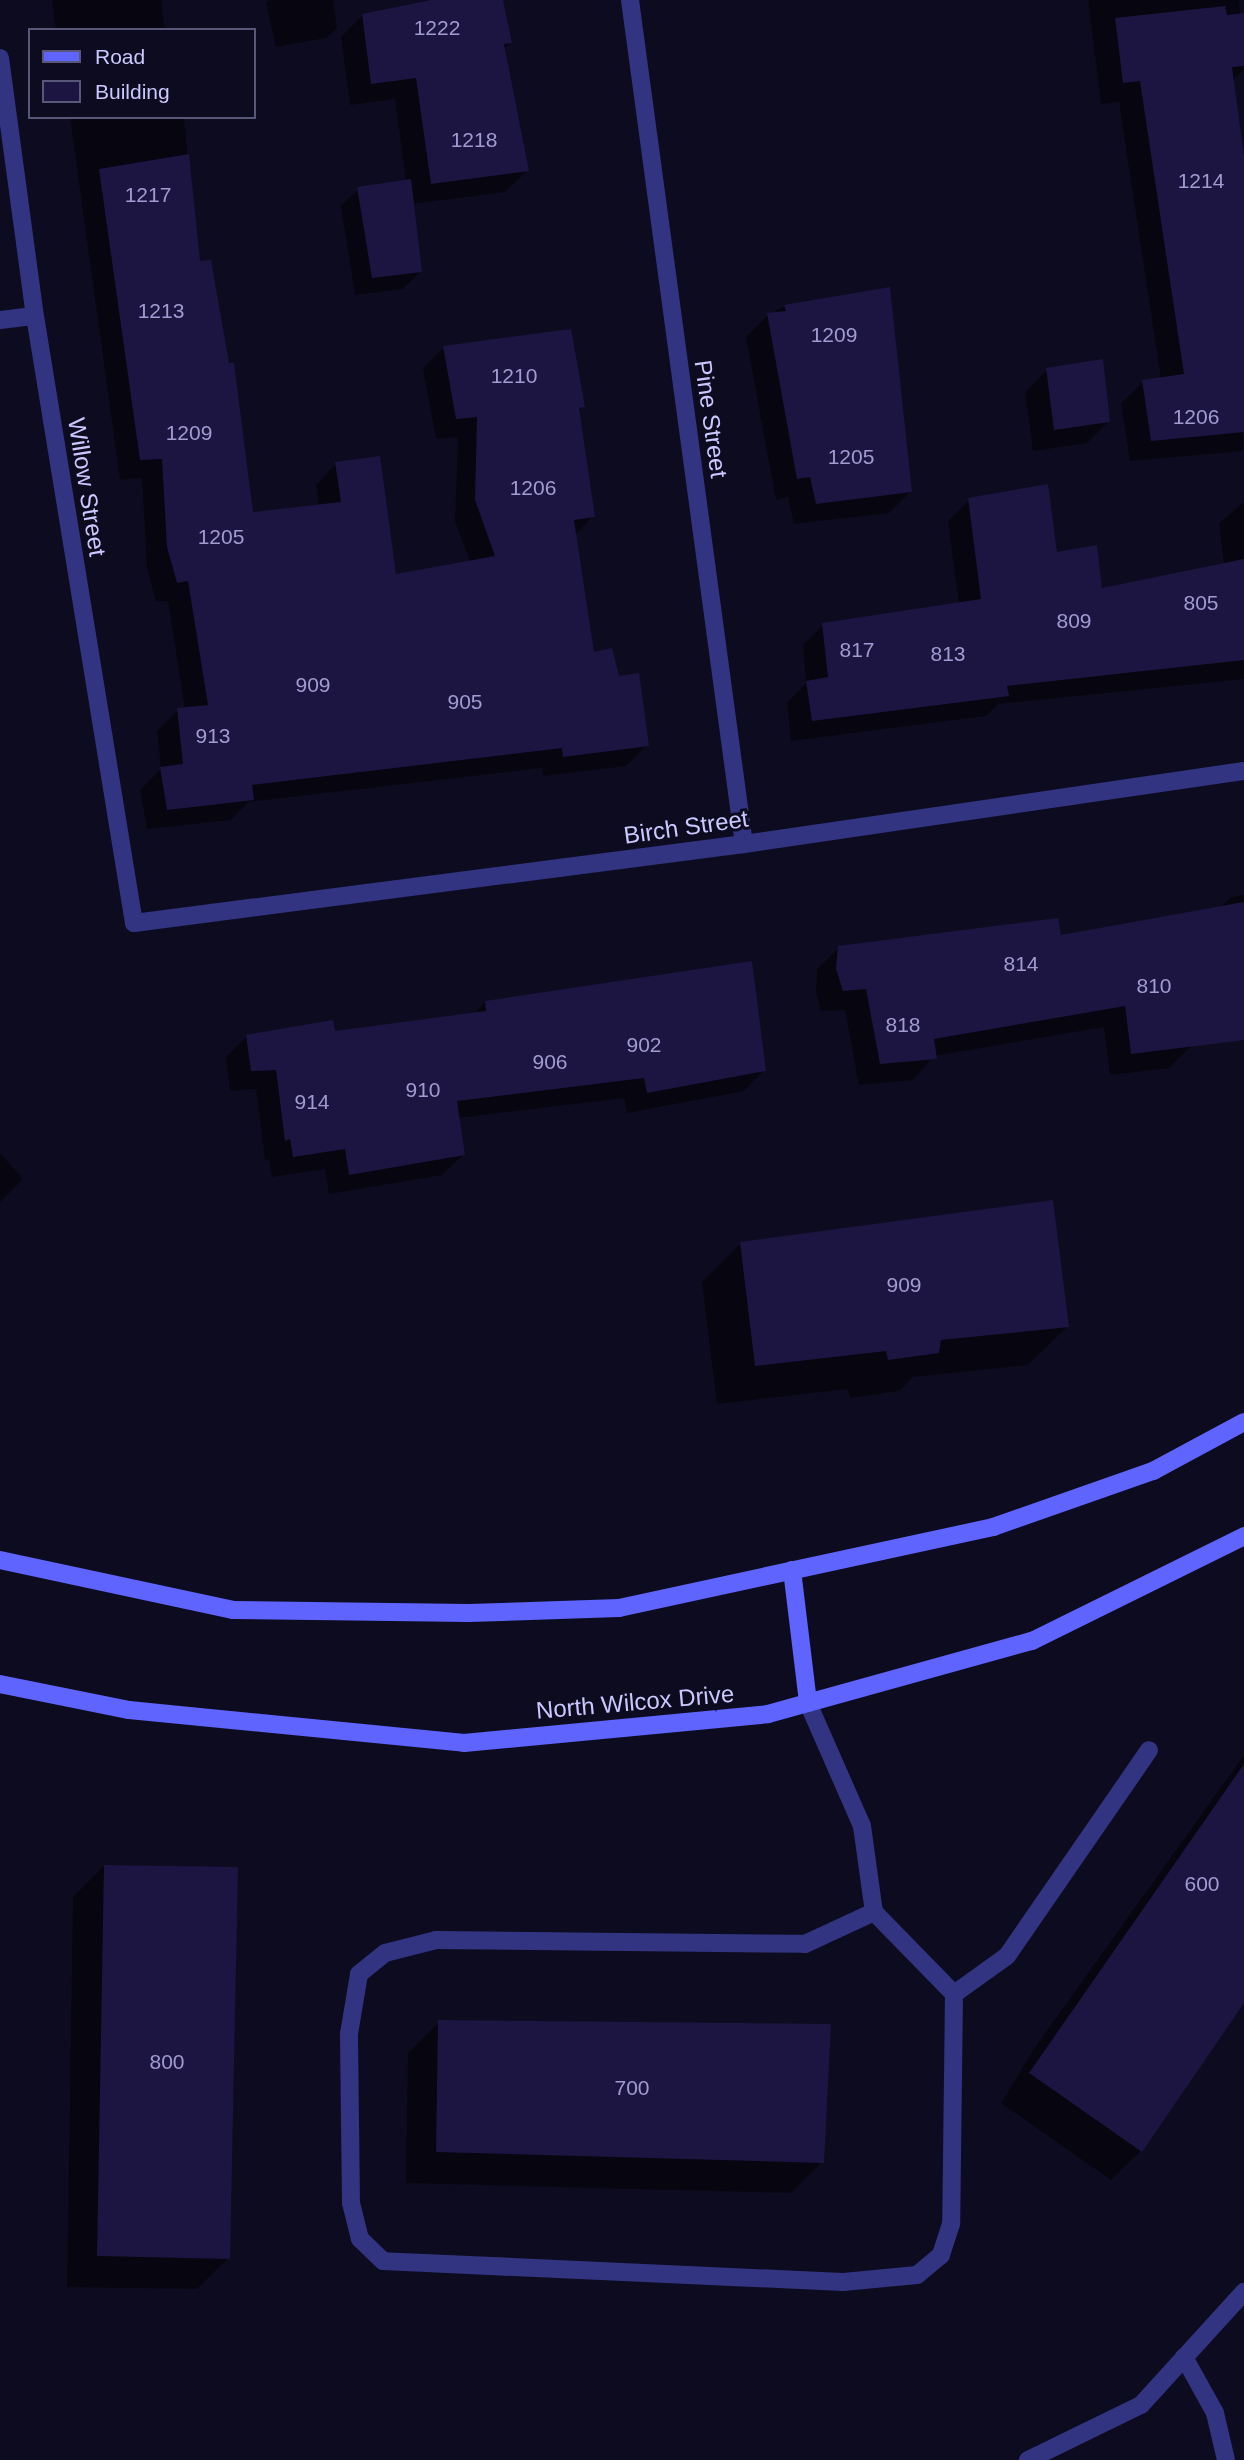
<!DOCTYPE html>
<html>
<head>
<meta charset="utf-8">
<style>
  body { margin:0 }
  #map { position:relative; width:1244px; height:2460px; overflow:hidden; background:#0d0b1f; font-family:Arial,sans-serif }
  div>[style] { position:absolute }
  .shadow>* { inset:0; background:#0007 }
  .building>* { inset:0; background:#1c1541 }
  .service>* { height:18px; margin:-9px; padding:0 9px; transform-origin:9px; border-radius:9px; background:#323381 }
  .minor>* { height:18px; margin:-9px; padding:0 9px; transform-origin:9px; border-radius:9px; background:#323381 }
  .secondary>* { height:18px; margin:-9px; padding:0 9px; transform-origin:9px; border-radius:9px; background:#5f64ff }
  span { translate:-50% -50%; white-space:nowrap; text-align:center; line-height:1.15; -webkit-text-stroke:6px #0d0b1f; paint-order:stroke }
  .number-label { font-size:21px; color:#a09bd0 }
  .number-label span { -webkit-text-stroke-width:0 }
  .street-label { font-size:24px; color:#ccc8ff }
  .legend { position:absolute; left:28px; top:28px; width:228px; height:91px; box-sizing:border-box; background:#0d0b1f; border:2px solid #595779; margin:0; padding:9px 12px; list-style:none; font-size:21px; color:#ccc8ff }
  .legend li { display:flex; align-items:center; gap:14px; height:35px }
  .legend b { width:35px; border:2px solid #595779 }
</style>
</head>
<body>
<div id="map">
  <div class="shadow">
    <div style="clip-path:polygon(52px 0,161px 0,165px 30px,56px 30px)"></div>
    <div style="clip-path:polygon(269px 0,333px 0,337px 28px,326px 38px,276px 47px,266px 3px)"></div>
    <div style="clip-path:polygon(440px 0,501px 0,511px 42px,504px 49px,527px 171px,505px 192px,412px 204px,420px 272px,403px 289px,355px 295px,341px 206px,358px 189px,406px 181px,395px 99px,350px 105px,341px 37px,363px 15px)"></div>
    <div style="clip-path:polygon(1088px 0,1239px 0,1244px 69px,1232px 81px,1244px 168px,1243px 451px,1130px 461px,1121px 403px,1143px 382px,1161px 379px,1119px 102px,1101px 104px)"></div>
    <div style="clip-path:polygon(70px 117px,190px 117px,184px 118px,198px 263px,252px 514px,319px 506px,316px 485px,336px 464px,395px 576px,470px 562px,455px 521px,458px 437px,436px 439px,423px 368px,444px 347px,583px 406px,578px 411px,593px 516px,575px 535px,593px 654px,618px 678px,647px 745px,626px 766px,543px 776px,542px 768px,248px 802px,231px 820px,147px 829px,140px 790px,161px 769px,157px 731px,178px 710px,185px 709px,168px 601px,156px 602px,147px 568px,142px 478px,120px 480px)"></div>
    <div style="clip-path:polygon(889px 289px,910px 492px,889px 513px,794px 524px,788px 497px,776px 500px,746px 337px,768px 315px,785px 306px)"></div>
    <div style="clip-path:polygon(1047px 370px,1108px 422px,1087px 443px,1033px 451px,1025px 392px)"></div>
    <div style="clip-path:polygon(969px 500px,1056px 554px,1100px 590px,1224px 565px,1219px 523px,1244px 502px,1244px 679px,998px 704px,986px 716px,791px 741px,787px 703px,806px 683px,803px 645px,823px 625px,959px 604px,948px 521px)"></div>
    <div style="clip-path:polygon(1244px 895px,1244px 1016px,1191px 1046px,1169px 1068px,1110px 1075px,1104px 1027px,934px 1056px,913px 1080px,859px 1085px,845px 1010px,821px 1011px,816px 991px,817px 969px,839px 948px,1060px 937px,1220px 908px,1231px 897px)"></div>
    <div style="clip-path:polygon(485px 1002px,764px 1070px,744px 1091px,627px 1113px,624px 1098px,458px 1118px,463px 1155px,442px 1175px,329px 1194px,325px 1169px,272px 1177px,269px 1159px,265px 1160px,256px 1089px,230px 1091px,226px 1057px,247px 1036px,333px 1033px,473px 1015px)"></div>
    <div style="clip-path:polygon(0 1153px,23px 1179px,0 1202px)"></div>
    <div style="clip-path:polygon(740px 1244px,1067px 1327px,1028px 1365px,913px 1377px,899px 1391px,850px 1398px,848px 1389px,717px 1404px,702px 1282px)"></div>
    <div style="clip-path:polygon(1244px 1755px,1244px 2000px,1141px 2151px,1111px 2180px,1001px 2103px,1036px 2046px)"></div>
    <div style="clip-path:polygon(104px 1866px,228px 2258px,197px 2289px,67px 2287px,73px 1897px)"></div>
    <div style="clip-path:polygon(439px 2022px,822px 2162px,791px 2193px,406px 2183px,408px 2053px)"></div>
  </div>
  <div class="building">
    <div style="clip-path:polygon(431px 0,503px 0,512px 43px,504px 44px,529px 171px,431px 184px,416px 78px,371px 84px,362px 14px)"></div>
    <div style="clip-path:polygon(1225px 6px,1227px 15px,1244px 13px,1244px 66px,1232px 67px,1244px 156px,1244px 432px,1151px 441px,1142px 380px,1184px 374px,1140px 81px,1123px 83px,1115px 18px)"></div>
    <div style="clip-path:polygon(189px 154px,200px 261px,211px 260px,229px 363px,234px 363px,253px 512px,341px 502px,335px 462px,380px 456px,396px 574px,495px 556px,475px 500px,477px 417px,456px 419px,443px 346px,571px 329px,585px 407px,579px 408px,595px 517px,574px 520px,594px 652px,612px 648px,619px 676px,639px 673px,649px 746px,563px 757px,562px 748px,252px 785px,254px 800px,167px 810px,160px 767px,183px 764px,177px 708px,208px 705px,188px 581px,177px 583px,167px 547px,162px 459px,140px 460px,99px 169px)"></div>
    <div style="clip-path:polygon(411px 179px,422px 272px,372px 278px,357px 187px)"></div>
    <div style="clip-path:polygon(890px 287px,912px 492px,816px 504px,810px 477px,797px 479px,767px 313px,786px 311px,784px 305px)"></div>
    <div style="clip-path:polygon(1103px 359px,1110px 422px,1054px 430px,1046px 368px)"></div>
    <div style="clip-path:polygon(1048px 484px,1057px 552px,1097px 545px,1102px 588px,1244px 559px,1244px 660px,1007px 686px,1009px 696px,812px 721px,806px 681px,828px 677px,822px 623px,981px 599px,968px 498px)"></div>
    <div style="clip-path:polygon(1244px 902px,1244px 1040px,1131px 1054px,1125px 1006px,934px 1039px,937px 1059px,880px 1064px,866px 989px,843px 991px,836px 969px,838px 946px,1058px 918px,1061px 935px)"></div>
    <div style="clip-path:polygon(752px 961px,766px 1071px,647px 1093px,644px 1078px,457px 1101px,465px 1155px,349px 1175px,345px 1149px,293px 1157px,290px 1139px,285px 1141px,276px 1070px,251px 1071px,246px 1035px,333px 1020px,335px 1031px,486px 1011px,485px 1001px)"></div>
    <div style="clip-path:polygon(1053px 1200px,1069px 1327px,941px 1340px,939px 1353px,888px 1360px,886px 1351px,755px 1366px,740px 1242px)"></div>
    <div style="clip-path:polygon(1244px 1764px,1244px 2003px,1142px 2152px,1029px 2073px)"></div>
    <div style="clip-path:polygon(104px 1865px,238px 1867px,230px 2259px,97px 2256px)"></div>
    <div style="clip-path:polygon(438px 2020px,831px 2024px,824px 2163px,436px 2152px)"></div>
  </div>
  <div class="service">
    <div style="left:808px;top:1703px;width:134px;rotate:66.3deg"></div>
    <div style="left:862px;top:1826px;width:87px;rotate:82.1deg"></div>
    <div style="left:874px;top:1912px;width:115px;rotate:45.7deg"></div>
    <div style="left:954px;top:1994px;width:230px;rotate:90.7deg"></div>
    <div style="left:951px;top:2224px;width:33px;rotate:108deg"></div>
    <div style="left:941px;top:2255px;width:31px;rotate:140deg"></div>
    <div style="left:917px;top:2275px;width:74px;rotate:174.6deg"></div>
    <div style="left:843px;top:2282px;width:460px;rotate:-177.4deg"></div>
    <div style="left:383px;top:2261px;width:32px;rotate:-136deg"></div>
    <div style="left:360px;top:2239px;width:37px;rotate:-104deg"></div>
    <div style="left:351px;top:2203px;width:169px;rotate:-90.7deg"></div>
    <div style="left:349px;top:2034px;width:61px;rotate:-80.5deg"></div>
    <div style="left:359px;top:1974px;width:33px;rotate:-39deg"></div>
    <div style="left:385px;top:1953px;width:53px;rotate:-14.3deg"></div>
    <div style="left:436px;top:1940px;width:369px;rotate:0.6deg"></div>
    <div style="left:805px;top:1944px;width:76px;rotate:-24.9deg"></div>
    <div style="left:954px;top:1994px;width:65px;rotate:-35.6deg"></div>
    <div style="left:1007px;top:1956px;width:250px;rotate:-55.4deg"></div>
    <div style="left:1184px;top:2357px;width:64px;rotate:61deg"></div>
    <div style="left:1215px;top:2413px;width:48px;rotate:76.8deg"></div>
  </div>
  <div class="minor">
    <div style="left:630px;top:0;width:852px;rotate:82.31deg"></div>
    <div style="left:0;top:58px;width:260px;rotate:82.3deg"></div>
    <div style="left:35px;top:316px;width:615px;rotate:80.74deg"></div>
    <div style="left:134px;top:923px;width:615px;rotate:-7.38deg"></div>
    <div style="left:744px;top:844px;width:505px;rotate:-8.31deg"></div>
    <div style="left:0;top:320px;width:35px;rotate:-7deg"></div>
    <div style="left:1028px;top:2460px;width:126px;rotate:-26deg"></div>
    <div style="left:1141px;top:2405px;width:153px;rotate:-47.7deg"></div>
  </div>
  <div class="secondary">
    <div style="left:0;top:1560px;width:238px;rotate:12.1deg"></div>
    <div style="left:233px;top:1610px;width:236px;rotate:0.7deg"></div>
    <div style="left:469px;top:1613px;width:150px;rotate:-1.9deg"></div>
    <div style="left:619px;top:1608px;width:383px;rotate:-12.2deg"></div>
    <div style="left:993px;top:1527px;width:170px;rotate:-19.3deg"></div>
    <div style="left:1153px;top:1471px;width:103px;rotate:-28.3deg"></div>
    <div style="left:792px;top:1570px;width:134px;rotate:83.1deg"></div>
    <div style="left:0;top:1684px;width:132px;rotate:11.4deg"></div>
    <div style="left:129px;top:1710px;width:337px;rotate:5.6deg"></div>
    <div style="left:464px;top:1743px;width:305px;rotate:-5.4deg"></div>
    <div style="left:768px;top:1714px;width:274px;rotate:-15.5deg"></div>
    <div style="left:1032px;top:1641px;width:237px;rotate:-26.3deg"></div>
  </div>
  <div class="number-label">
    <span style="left:437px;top:28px">1222</span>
    <span style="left:474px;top:140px">1218</span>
    <span style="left:1201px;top:181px">1214</span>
    <span style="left:148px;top:195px">1217</span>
    <span style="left:161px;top:311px">1213</span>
    <span style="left:834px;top:335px">1209</span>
    <span style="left:514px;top:376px">1210</span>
    <span style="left:1196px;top:417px">1206</span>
    <span style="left:189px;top:433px">1209</span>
    <span style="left:851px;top:457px">1205</span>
    <span style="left:533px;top:488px">1206</span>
    <span style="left:221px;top:537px">1205</span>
    <span style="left:1201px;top:603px">805</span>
    <span style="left:1074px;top:621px">809</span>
    <span style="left:857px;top:650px">817</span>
    <span style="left:948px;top:654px">813</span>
    <span style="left:313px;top:685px">909</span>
    <span style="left:465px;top:702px">905</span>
    <span style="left:213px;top:736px">913</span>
    <span style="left:1021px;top:964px">814</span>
    <span style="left:1154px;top:986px">810</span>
    <span style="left:903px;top:1025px">818</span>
    <span style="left:644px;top:1045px">902</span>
    <span style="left:550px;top:1062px">906</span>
    <span style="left:423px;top:1090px">910</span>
    <span style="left:312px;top:1102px">914</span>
    <span style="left:904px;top:1285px">909</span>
    <span style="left:1202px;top:1884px">600</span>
    <span style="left:167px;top:2062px">800</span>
    <span style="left:632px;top:2088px">700</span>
  </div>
  <div class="street-label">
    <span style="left:711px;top:419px;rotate:82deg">Pine Street</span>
    <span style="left:87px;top:487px;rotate:81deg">Willow Street</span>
    <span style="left:686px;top:827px;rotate:-8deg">Birch Street</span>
    <span style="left:635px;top:1702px;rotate:-5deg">North Wilcox Drive</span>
  </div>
  <ul class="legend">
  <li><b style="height:9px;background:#5f64ff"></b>Road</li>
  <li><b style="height:19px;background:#1c1541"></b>Building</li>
  </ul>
</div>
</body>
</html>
